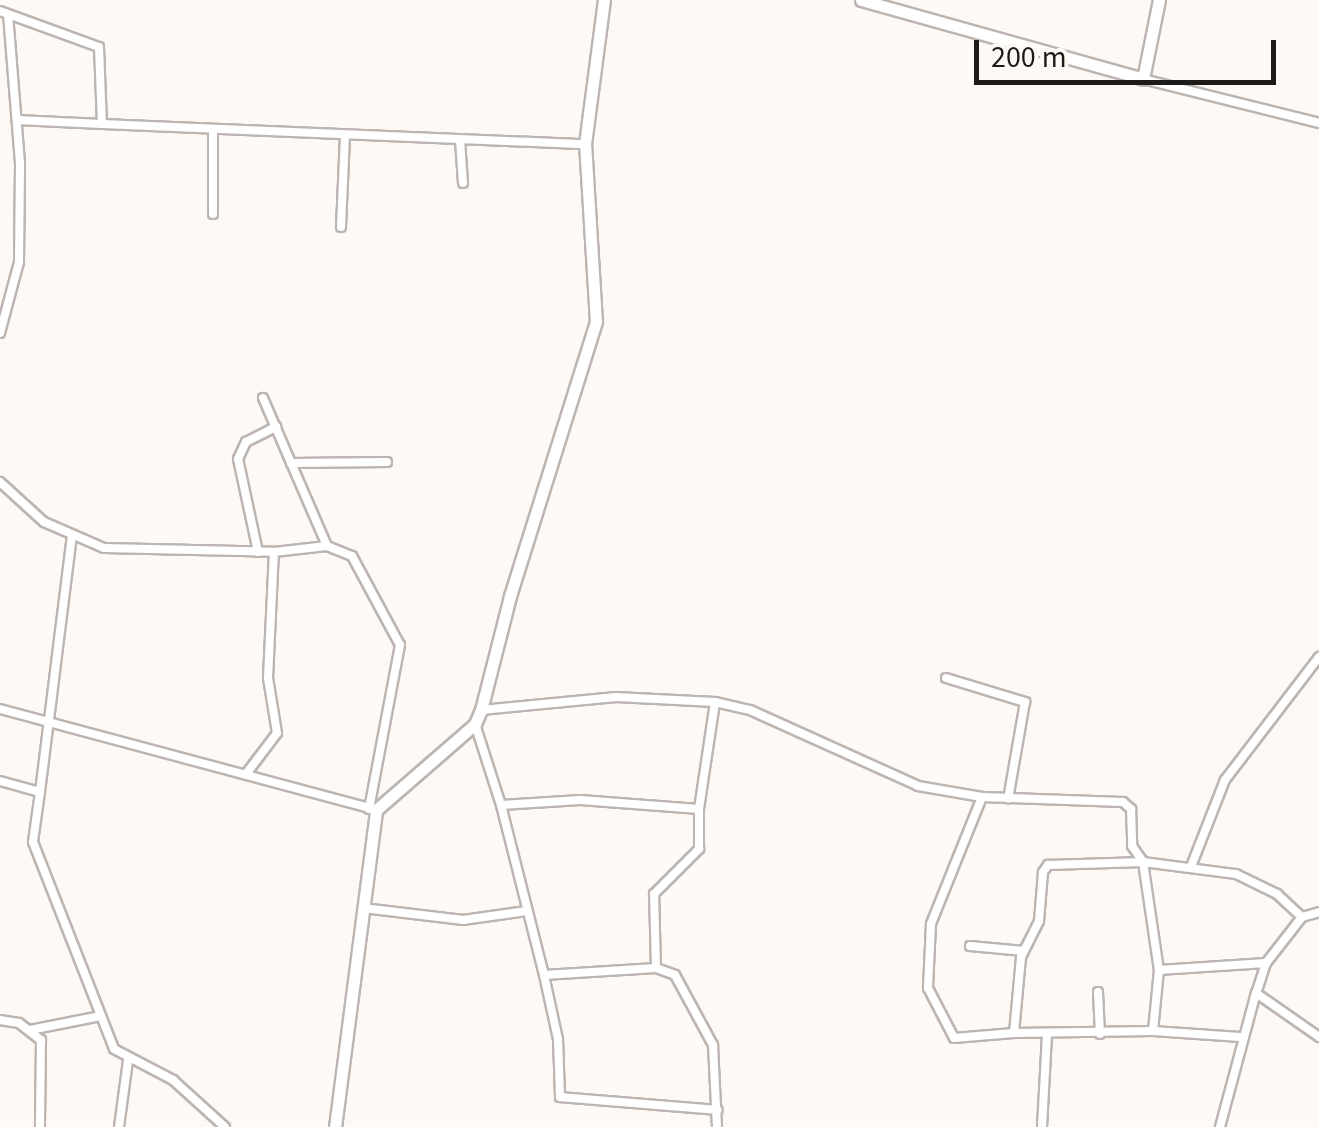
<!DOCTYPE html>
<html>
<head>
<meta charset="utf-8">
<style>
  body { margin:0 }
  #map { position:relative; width:1319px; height:1127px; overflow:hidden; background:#fef9f5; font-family:"Source Sans 3",sans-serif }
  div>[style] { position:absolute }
  .roads { filter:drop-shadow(2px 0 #bcb5b1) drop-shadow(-2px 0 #bcb5b1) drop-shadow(0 2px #bcb5b1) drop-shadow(0 -2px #bcb5b1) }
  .street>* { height:8px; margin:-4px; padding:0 4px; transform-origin:4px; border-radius:4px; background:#fff }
  .secondary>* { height:11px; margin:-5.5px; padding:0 5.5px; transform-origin:5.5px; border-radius:5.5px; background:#fff }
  span { translate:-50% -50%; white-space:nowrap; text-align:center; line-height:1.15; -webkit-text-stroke:8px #fef9f5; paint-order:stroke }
  .scale { position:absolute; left:974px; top:40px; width:302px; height:45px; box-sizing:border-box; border:5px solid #1d1b19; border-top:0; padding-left:12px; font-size:30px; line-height:35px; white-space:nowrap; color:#1d1b19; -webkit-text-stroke:8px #fef9f5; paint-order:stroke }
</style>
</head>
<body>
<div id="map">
  <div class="roads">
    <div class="street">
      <div style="left:0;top:11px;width:105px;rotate:20deg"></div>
      <div style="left:99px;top:47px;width:77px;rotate:87.8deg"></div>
      <div style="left:102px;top:124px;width:483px;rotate:2.4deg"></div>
      <div style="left:1143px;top:79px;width:181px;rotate:14deg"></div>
      <div style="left:17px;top:120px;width:85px;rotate:2.7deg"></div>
      <div style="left:460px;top:140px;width:43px;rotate:86deg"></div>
      <div style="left:213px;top:214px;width:85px;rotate:-90deg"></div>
      <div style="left:341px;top:227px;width:92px;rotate:-87.5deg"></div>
      <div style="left:0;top:333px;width:73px;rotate:-75deg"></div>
      <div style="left:19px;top:262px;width:99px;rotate:-89.4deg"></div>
      <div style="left:20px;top:163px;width:149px;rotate:-94.6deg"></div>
      <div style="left:263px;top:398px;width:161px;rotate:66.6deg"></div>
      <div style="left:291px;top:463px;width:96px;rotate:-0.6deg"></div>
      <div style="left:0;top:482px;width:59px;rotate:42.3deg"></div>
      <div style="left:44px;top:522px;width:65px;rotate:23.4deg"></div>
      <div style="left:104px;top:548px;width:170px;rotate:1.3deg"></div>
      <div style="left:274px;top:552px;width:53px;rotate:-6.5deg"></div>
      <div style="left:327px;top:546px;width:27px;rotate:22deg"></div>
      <div style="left:352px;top:556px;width:101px;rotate:61.7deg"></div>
      <div style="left:400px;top:645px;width:167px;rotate:100.7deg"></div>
      <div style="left:258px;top:552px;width:95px;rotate:-102.1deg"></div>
      <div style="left:238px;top:459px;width:19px;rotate:-65deg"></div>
      <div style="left:246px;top:442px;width:34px;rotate:-27deg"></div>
      <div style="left:946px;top:678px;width:83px;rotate:16.9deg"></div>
      <div style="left:1025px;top:702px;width:98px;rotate:99.9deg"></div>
      <div style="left:715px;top:702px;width:108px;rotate:98.5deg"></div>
      <div style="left:699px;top:809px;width:119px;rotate:-175.7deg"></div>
      <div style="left:580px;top:800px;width:79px;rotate:176.4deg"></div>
      <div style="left:501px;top:805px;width:175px;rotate:75.8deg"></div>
      <div style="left:544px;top:975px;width:112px;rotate:-3.6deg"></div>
      <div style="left:656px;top:968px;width:20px;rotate:20deg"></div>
      <div style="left:675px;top:975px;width:80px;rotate:61.5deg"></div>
      <div style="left:713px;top:1045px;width:82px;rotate:87.2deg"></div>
      <div style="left:0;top:709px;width:385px;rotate:15deg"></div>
      <div style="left:481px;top:710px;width:136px;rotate:-5.5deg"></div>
      <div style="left:616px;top:697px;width:99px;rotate:2.9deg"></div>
      <div style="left:715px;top:702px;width:36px;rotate:13deg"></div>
      <div style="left:750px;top:710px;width:184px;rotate:24.3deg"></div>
      <div style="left:918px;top:786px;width:65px;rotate:9.8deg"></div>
      <div style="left:982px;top:797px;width:141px;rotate:2deg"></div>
      <div style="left:1123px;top:802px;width:11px;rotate:41deg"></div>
      <div style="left:1131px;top:809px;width:37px;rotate:88deg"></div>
      <div style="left:1132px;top:846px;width:19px;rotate:55deg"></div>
      <div style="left:1143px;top:862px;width:94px;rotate:7.4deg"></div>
      <div style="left:1236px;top:874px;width:46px;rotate:26deg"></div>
      <div style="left:1277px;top:894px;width:34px;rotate:43deg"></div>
      <div style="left:1302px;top:917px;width:58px;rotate:128deg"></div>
      <div style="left:1266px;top:963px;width:32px;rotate:108deg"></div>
      <div style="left:475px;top:724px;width:85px;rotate:72.2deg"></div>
      <div style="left:246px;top:774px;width:51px;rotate:-52.9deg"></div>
      <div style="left:277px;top:733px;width:56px;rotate:-99.3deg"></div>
      <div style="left:268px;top:678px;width:126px;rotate:-87.3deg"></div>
      <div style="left:0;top:781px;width:41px;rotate:15.4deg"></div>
      <div style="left:40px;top:792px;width:50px;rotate:98deg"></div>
      <div style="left:33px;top:842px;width:222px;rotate:68.6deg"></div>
      <div style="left:114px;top:1049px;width:67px;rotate:27.7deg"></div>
      <div style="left:173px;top:1080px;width:70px;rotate:42.1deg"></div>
      <div style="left:40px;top:792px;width:258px;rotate:-82.9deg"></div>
      <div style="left:982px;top:797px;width:137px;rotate:111.9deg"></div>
      <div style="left:931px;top:924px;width:64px;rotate:92.7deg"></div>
      <div style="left:928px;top:988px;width:56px;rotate:62.5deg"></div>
      <div style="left:954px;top:1038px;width:60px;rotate:-4.8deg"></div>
      <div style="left:1192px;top:864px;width:90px;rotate:-68.6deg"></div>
      <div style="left:1225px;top:780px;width:155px;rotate:-52.6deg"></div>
      <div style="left:363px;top:908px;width:101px;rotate:6.8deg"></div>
      <div style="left:463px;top:920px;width:64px;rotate:-8.1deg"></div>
      <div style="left:1302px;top:917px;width:18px;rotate:-16deg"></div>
      <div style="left:970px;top:946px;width:54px;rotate:5.3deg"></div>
      <div style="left:656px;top:968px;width:74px;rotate:-91.5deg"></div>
      <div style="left:654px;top:894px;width:64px;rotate:-45deg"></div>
      <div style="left:699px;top:849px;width:40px;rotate:-90deg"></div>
      <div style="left:544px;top:975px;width:66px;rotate:77.7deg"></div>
      <div style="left:558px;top:1039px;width:58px;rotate:88deg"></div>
      <div style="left:560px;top:1097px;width:158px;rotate:4.7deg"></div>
      <div style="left:1098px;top:992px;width:42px;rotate:87.3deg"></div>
      <div style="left:0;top:1020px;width:19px;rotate:9deg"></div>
      <div style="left:19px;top:1023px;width:28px;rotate:38deg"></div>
      <div style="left:41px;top:1040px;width:87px;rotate:90.7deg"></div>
      <div style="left:30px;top:1030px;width:72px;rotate:-11.2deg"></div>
      <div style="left:1153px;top:1031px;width:61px;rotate:-84.4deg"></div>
      <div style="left:1240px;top:1037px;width:87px;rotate:-176.1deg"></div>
      <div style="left:1153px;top:1031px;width:139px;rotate:179.2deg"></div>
      <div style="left:1014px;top:1033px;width:76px;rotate:-84.7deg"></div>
      <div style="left:1021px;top:957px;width:40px;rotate:-63.4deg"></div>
      <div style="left:1039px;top:921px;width:49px;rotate:-85.3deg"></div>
      <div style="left:1043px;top:872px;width:9px;rotate:-54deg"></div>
      <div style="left:1048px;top:865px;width:95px;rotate:-1.8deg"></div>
      <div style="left:1143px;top:862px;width:109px;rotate:81.6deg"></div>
      <div style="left:1159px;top:970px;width:107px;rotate:-3.7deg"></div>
      <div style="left:119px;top:1127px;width:68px;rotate:-82.3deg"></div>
      <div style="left:1042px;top:1127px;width:91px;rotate:-86.9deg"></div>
      <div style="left:1220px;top:1127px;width:139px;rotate:-75deg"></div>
      <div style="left:1256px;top:993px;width:77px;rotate:34.9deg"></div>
    </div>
    <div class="secondary">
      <div style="left:861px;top:0;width:293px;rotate:15.6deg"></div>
      <div style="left:1143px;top:79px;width:81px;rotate:-78.6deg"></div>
      <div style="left:335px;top:1127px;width:320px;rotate:-82.6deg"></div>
      <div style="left:376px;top:810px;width:131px;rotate:-41deg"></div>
      <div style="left:475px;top:724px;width:15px;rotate:-67deg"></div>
      <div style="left:481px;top:710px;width:118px;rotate:-75.7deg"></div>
      <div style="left:510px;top:596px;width:287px;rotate:-72.6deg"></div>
      <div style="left:596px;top:322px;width:178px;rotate:-93.5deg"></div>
      <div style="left:585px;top:144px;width:145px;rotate:-82.5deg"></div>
    </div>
  </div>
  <div class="scale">200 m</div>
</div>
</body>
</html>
